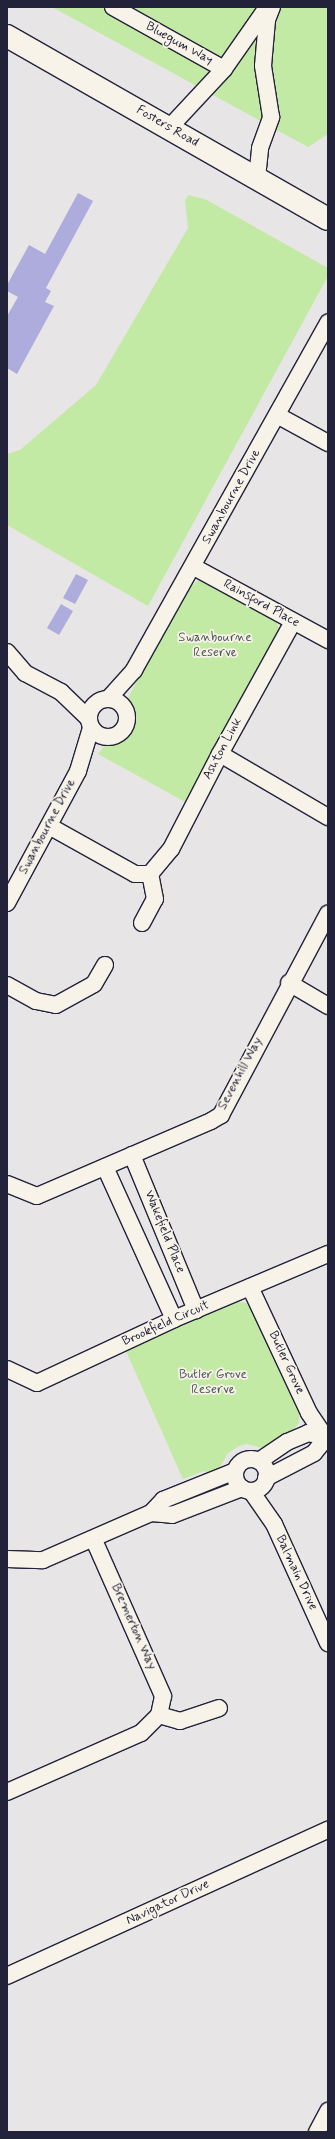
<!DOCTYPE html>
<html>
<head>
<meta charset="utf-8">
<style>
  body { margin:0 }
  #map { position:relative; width:335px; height:2139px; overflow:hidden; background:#e8e5e6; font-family:Mynerve,sans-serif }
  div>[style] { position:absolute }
  .green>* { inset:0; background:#c3eaa4 }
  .building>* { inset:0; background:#adacdd }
  .roads { filter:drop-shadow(1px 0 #22223b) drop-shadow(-1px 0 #22223b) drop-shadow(0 1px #22223b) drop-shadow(0 -1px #22223b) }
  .street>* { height:16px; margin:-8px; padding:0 8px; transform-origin:8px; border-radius:8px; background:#f7f3e8 }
  .street>.ring { margin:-8px; padding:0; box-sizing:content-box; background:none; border:16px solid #f7f3e8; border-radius:50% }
  .secondary>* { height:22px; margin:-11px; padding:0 11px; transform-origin:11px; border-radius:11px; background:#f7f3e8 }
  span { translate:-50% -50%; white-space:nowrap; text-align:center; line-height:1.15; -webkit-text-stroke:3.5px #f7f3e8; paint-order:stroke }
  .street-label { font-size:13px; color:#22223b }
  .park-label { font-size:13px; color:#4a5455 }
  .frame { position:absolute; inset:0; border:8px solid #22223b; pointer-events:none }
</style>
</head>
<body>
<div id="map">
  <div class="green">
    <div style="clip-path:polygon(52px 7px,328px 7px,328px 134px,308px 147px)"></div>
    <div style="clip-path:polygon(189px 195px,207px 200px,328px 268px,328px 276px,148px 606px,7px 525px,7px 454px,20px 450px,96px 385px,188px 228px,185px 200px)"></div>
    <div style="clip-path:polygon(200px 579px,275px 618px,280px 631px,187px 803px,98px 754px,105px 745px,124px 737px,129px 730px,133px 718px,128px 700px,131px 692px,187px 590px)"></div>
    <div style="clip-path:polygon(236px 1301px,246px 1303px,254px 1310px,299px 1413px,299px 1423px,291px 1432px,276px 1439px,273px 1446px,266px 1449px,247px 1444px,239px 1446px,228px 1453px,220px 1467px,212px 1473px,204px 1471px,183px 1479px,125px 1349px)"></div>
  </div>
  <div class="building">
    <div style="clip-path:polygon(78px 193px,93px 201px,46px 288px,51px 291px,45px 302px,54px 306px,17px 374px,7px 368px,7px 316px,18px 297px,7px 291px,7px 285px,29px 245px,45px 254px)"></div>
    <div style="clip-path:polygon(76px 574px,88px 580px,75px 604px,63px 598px)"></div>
    <div style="clip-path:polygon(61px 604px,73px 611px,59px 635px,47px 628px)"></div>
  </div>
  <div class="roads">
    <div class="street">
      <div style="left:113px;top:7px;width:127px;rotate:29.2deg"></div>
      <div style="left:169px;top:128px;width:81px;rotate:-47deg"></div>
      <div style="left:224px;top:69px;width:73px;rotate:-55deg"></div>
      <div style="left:257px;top:178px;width:30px;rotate:-84deg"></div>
      <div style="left:260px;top:148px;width:33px;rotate:-70deg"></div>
      <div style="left:271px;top:117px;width:52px;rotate:-98.9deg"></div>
      <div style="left:263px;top:66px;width:46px;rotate:-85deg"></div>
      <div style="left:267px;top:20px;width:14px;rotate:-69deg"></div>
      <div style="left:277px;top:415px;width:58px;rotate:28.8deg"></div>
      <div style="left:194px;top:567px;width:153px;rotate:28.6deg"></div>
      <div style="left:7px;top:652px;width:28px;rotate:49deg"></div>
      <div style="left:25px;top:673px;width:41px;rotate:27.8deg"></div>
      <div style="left:61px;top:692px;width:39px;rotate:44deg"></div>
      <div style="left:109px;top:698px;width:38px;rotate:-48deg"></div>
      <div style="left:134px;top:670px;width:398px;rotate:-60.8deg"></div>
      <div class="ring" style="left:89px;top:699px;width:22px;height:22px"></div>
      <div style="left:220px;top:754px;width:125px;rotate:30.3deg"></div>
      <div style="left:49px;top:826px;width:98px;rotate:29.2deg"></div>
      <div style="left:135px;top:874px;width:15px"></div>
      <div style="left:150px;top:874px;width:33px;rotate:-50deg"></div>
      <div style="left:171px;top:849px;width:107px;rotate:-62.7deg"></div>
      <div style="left:220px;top:754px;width:151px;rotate:-61.1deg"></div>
      <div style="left:7px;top:903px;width:150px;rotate:-61.7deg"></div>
      <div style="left:78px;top:771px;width:45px;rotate:-73.2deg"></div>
      <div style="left:142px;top:923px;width:27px;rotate:-62deg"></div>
      <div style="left:155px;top:899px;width:25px;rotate:-101deg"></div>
      <div style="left:289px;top:983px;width:45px;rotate:30.5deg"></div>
      <div style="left:7px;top:985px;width:33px;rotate:29deg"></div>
      <div style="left:36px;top:1001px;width:20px;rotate:11deg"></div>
      <div style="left:56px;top:1005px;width:43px;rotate:-28.9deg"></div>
      <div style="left:94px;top:984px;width:22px;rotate:-60deg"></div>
      <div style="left:132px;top:1155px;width:168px;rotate:67.6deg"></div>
      <div style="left:105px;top:1167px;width:167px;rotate:65.6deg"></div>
      <div style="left:7px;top:1184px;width:32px;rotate:22deg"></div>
      <div style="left:37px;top:1196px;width:189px;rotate:-23.3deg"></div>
      <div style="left:211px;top:1121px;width:12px;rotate:-31deg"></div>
      <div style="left:221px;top:1115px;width:228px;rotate:-62deg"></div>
      <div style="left:250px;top:1287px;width:139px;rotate:64.9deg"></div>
      <div style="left:309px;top:1413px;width:29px;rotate:56deg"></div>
      <div style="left:7px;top:1369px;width:33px;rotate:25deg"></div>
      <div style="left:37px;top:1383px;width:151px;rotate:-25deg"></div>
      <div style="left:174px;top:1319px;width:167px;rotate:-22.9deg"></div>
      <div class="ring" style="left:235px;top:1459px;width:16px;height:16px"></div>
      <div style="left:259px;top:1461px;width:34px;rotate:-34deg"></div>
      <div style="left:287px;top:1442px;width:23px;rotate:-23deg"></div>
      <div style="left:308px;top:1433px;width:17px;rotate:13deg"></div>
      <div style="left:266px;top:1478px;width:54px;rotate:-27.5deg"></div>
      <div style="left:314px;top:1453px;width:22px;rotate:-51deg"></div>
      <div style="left:251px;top:1491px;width:40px;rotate:55.1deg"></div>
      <div style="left:274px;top:1524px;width:131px;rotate:65.6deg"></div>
      <div style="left:151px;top:1513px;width:21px;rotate:5deg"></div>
      <div style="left:172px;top:1515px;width:75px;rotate:-21.1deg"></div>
      <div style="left:7px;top:1559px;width:36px;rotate:2deg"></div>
      <div style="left:43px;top:1560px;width:118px;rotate:-23.5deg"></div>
      <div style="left:151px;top:1513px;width:18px;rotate:-47deg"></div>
      <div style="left:163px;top:1500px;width:78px;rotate:-21.9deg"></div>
      <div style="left:159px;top:1715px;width:22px;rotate:16deg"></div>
      <div style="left:180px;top:1721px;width:41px;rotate:-18.4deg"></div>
      <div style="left:7px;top:1792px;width:146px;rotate:-23.8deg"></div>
      <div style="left:141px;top:1733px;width:25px;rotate:-45deg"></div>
      <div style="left:159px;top:1715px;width:19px;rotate:-78deg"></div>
      <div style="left:163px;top:1696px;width:171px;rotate:-113.9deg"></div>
      <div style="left:7px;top:1976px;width:353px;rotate:-24.5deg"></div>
      <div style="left:317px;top:2132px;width:24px;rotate:-62deg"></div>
    </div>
    <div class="secondary">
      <div style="left:7px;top:36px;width:369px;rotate:29.7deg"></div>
    </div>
  </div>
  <div class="street-label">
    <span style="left:179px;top:44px;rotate:29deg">Bluegum Way</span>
    <span style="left:167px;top:127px;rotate:30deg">Fosters Road</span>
    <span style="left:232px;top:497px;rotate:-61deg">Swanbourne Drive</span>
    <span style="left:261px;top:604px;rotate:29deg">Rainsford Place</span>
    <span style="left:223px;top:749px;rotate:-62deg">Ashton Link</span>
    <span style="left:48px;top:827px;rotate:-62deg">Swanbourne Drive</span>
    <span style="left:241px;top:1074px;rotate:-62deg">Sevenhill Way</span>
    <span style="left:164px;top:1232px;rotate:68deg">Wakefield Place</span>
    <span style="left:166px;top:1324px;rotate:-24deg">Brookfield Circuit</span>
    <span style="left:286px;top:1363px;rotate:65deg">Butler Grove</span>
    <span style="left:296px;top:1573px;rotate:65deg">Balmain Drive</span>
    <span style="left:133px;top:1627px;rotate:66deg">Bremerton Way</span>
    <span style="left:168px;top:1903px;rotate:-25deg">Navigator Drive</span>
  </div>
  <div class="park-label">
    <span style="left:215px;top:646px">Swanbourne<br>Reserve</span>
    <span style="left:213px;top:1383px">Butler Grove<br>Reserve</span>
  </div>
  <div class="frame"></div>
</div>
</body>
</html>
